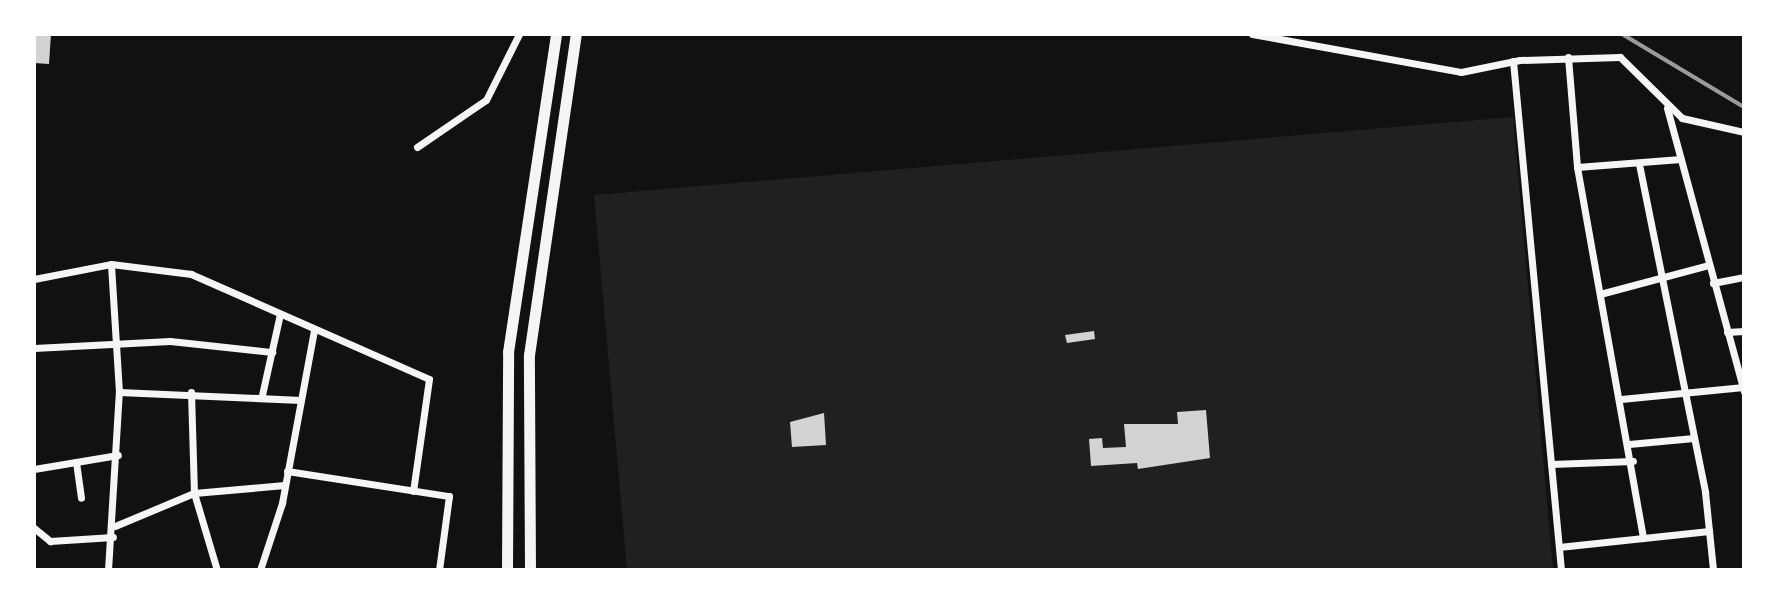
<!DOCTYPE html>
<html>
<head>
<meta charset="utf-8">
<style>
  body { margin:0 }
  #map { position:relative; width:1778px; height:604px; overflow:hidden; background:#111; font-family:"Source Sans 3",sans-serif }
  div>[style] { position:absolute }
  .green>* { inset:0; background:#202020 }
  .building>* { inset:0; background:#d3d3d3 }
  .minor>* { height:7px; margin:-3.5px; padding:0 3.5px; transform-origin:3.5px; border-radius:3.5px; background:#f5f5f5 }
  .primary>* { height:11px; margin:-5.5px; padding:0 5.5px; transform-origin:5.5px; border-radius:5.5px; background:#f5f5f5 }
  .rail>* { height:4px; margin:-2px; padding:0 2px; transform-origin:2px; border-radius:2px; background:#9a9a9a }
  span { translate:-50% -50%; white-space:nowrap; text-align:center; line-height:1.15; -webkit-text-stroke:8px #fff; paint-order:stroke }
  .frame { position:absolute; inset:0; border:36px solid #fff; pointer-events:none }
</style>
</head>
<body>
<div id="map">
  <div class="green">
    <div style="clip-path:polygon(1513px 117px,1553px 570px,627px 570px,594px 195px)"></div>
  </div>
  <div class="building">
    <div style="clip-path:polygon(34px 34px,51px 34px,49px 64px,34px 63px)"></div>
    <div style="clip-path:polygon(1094px 331px,1095px 339px,1067px 343px,1065px 335px)"></div>
    <div style="clip-path:polygon(1206px 410px,1210px 458px,1138px 469px,1137px 463px,1091px 466px,1089px 439px,1102px 438px,1103px 448px,1126px 447px,1124px 424px,1178px 424px,1177px 412px)"></div>
    <div style="clip-path:polygon(824px 413px,826px 445px,792px 447px,790px 422px)"></div>
  </div>
  <div class="minor">
    <div style="left:1252px;top:34px;width:212px;rotate:10.3deg"></div>
    <div style="left:1461px;top:72px;width:60px;rotate:-11.5deg"></div>
    <div style="left:1520px;top:60px;width:100px;rotate:-1.7deg"></div>
    <div style="left:1620px;top:57px;width:87px;rotate:44.5deg"></div>
    <div style="left:1682px;top:118px;width:64px;rotate:12.7deg"></div>
    <div style="left:1568px;top:57px;width:110px;rotate:85.3deg"></div>
    <div style="left:1577px;top:167px;width:377px;rotate:79.9deg"></div>
    <div style="left:1513px;top:61px;width:511px;rotate:84.61deg"></div>
    <div style="left:1667px;top:108px;width:294px;rotate:74.8deg"></div>
    <div style="left:417px;top:147px;width:83px;rotate:-34.3deg"></div>
    <div style="left:486px;top:100px;width:74px;rotate:-63.4deg"></div>
    <div style="left:1639px;top:164px;width:335px;rotate:78.6deg"></div>
    <div style="left:1705px;top:492px;width:78px;rotate:84.1deg"></div>
    <div style="left:1577px;top:167px;width:104px;rotate:-4.4deg"></div>
    <div style="left:34px;top:279px;width:78px;rotate:-11deg"></div>
    <div style="left:111px;top:264px;width:81px;rotate:7.1deg"></div>
    <div style="left:191px;top:274px;width:260px;rotate:23.8deg"></div>
    <div style="left:429px;top:379px;width:113px;rotate:98.1deg"></div>
    <div style="left:1713px;top:283px;width:32px;rotate:-11deg"></div>
    <div style="left:1600px;top:294px;width:112px;rotate:-15deg"></div>
    <div style="left:1727px;top:332px;width:17px;rotate:-3deg"></div>
    <div style="left:34px;top:348px;width:136px;rotate:-2.9deg"></div>
    <div style="left:170px;top:341px;width:103px;rotate:6.2deg"></div>
    <div style="left:119px;top:392px;width:182px;rotate:2.5deg"></div>
    <div style="left:191px;top:392px;width:101px;rotate:88.3deg"></div>
    <div style="left:194px;top:493px;width:80px;rotate:73.4deg"></div>
    <div style="left:262px;top:395px;width:83px;rotate:-77.5deg"></div>
    <div style="left:1621px;top:399px;width:123px;rotate:-5.6deg"></div>
    <div style="left:1629px;top:444px;width:65px;rotate:-5.3deg"></div>
    <div style="left:76px;top:462px;width:36px;rotate:82deg"></div>
    <div style="left:1551px;top:464px;width:82px;rotate:-2.1deg"></div>
    <div style="left:34px;top:469px;width:85px;rotate:-9.5deg"></div>
    <div style="left:287px;top:471px;width:164px;rotate:8.8deg"></div>
    <div style="left:449px;top:496px;width:75px;rotate:97.7deg"></div>
    <div style="left:115px;top:526px;width:86px;rotate:-22.7deg"></div>
    <div style="left:194px;top:493px;width:91px;rotate:-5deg"></div>
    <div style="left:34px;top:528px;width:21px;rotate:39deg"></div>
    <div style="left:50px;top:541px;width:63px;rotate:-3.6deg"></div>
    <div style="left:1559px;top:547px;width:151px;rotate:-6.1deg"></div>
    <div style="left:108px;top:570px;width:178px;rotate:-86.5deg"></div>
    <div style="left:119px;top:392px;width:128px;rotate:-93.6deg"></div>
    <div style="left:260px;top:570px;width:71px;rotate:-71.8deg"></div>
    <div style="left:282px;top:503px;width:176px;rotate:-79.5deg"></div>
  </div>
  <div class="primary">
    <div style="left:507px;top:570px;width:218px;rotate:-89.7deg"></div>
    <div style="left:508px;top:352px;width:322px;rotate:-81.4deg"></div>
    <div style="left:530px;top:570px;width:215px;rotate:-90.3deg"></div>
    <div style="left:529px;top:355px;width:324px;rotate:-81.7deg"></div>
  </div>
  <div class="rail">
    <div style="left:1622px;top:34px;width:142px;rotate:30.9deg"></div>
  </div>
  <div class="frame"></div>
</div>
</body>
</html>
